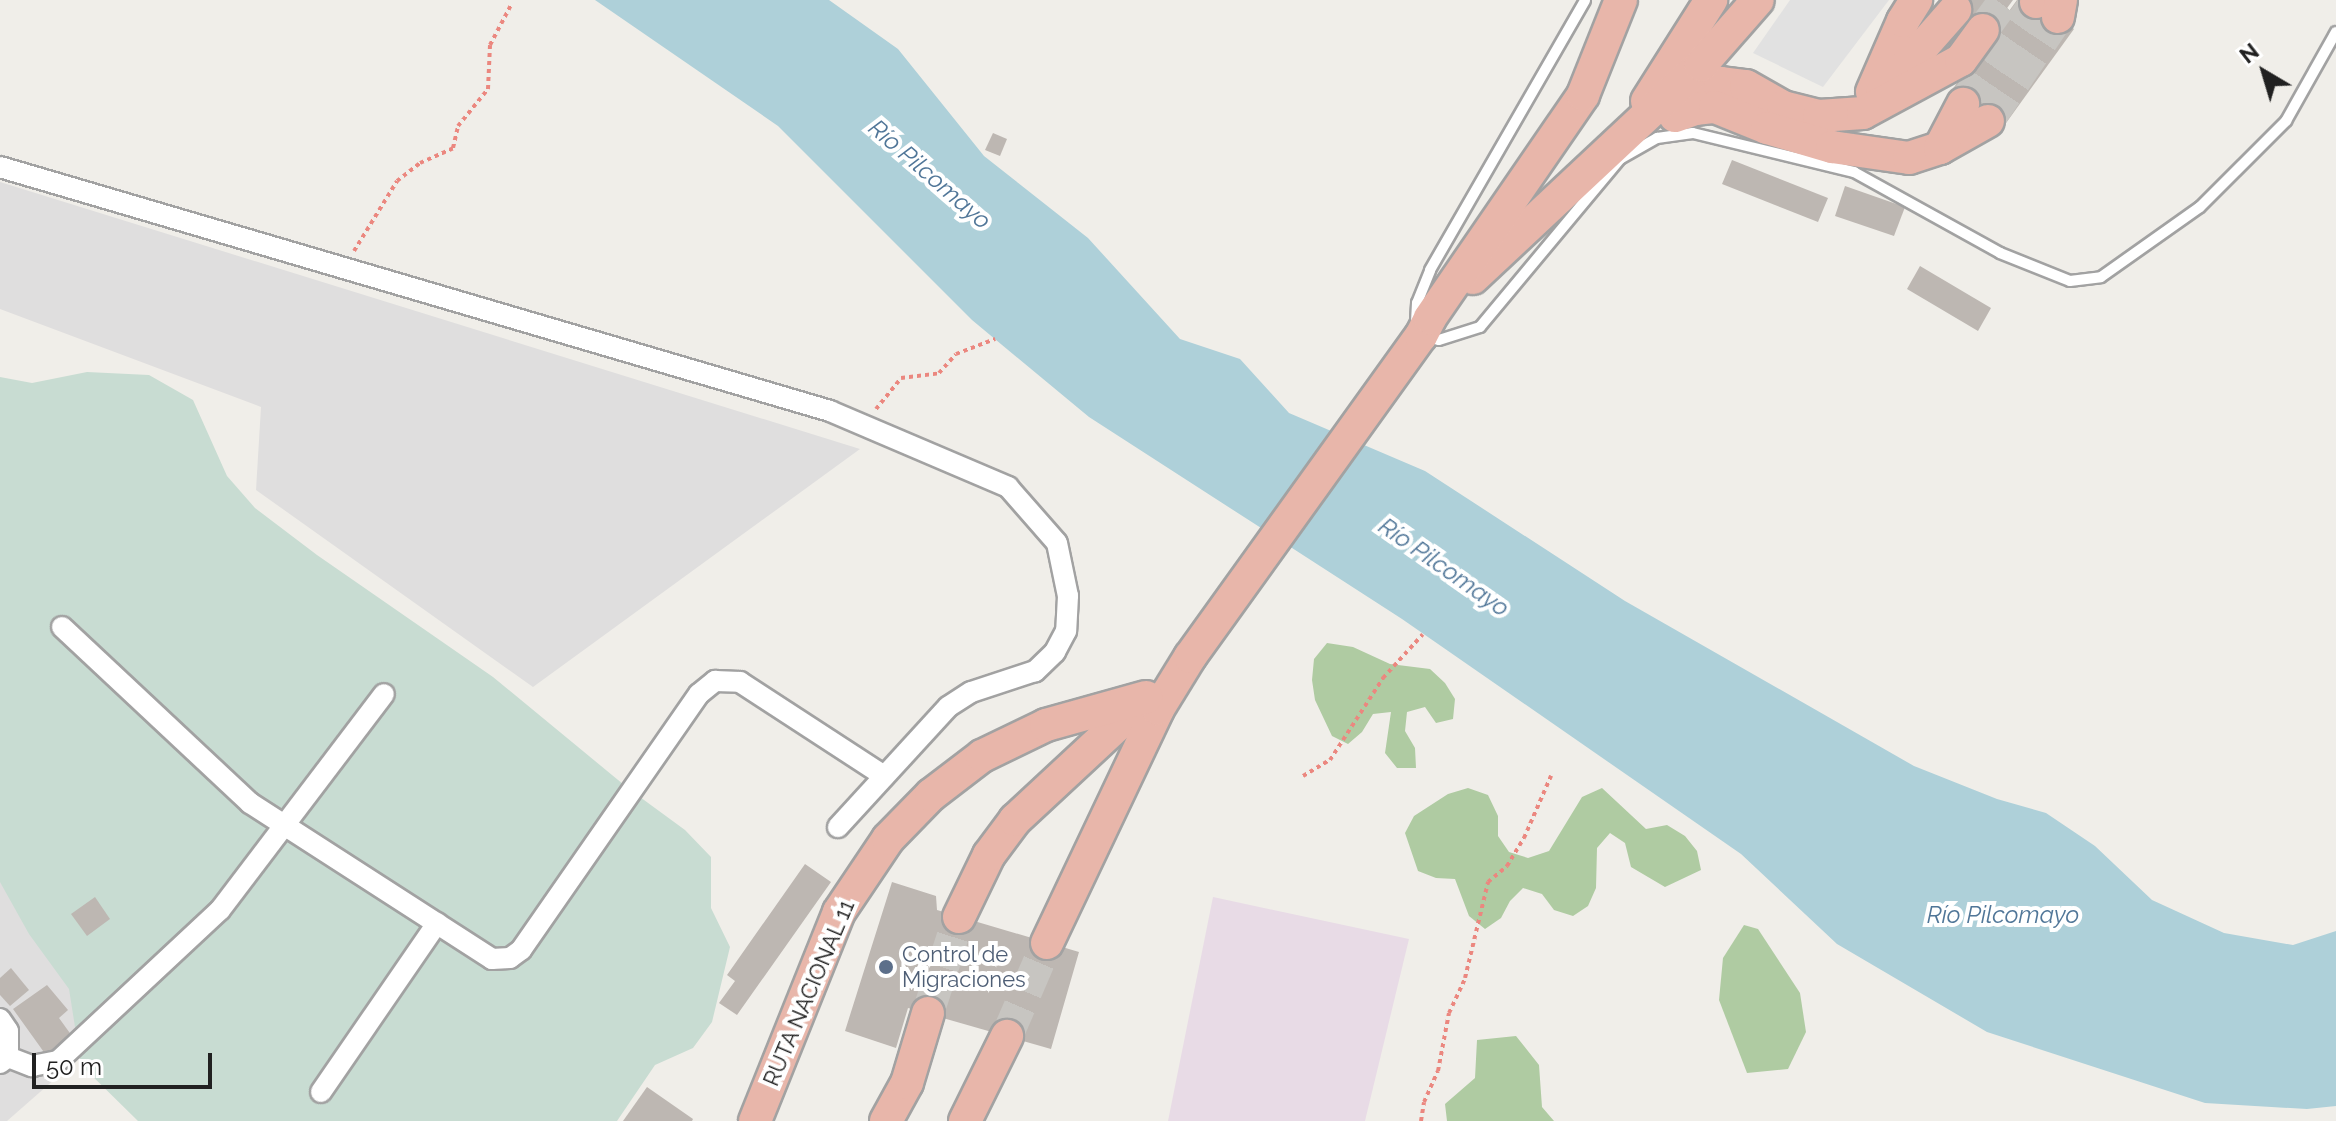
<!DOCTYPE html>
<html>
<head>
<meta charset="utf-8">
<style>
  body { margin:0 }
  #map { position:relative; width:2336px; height:1121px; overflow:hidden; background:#f0eee9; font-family:Raleway,sans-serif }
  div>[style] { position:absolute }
  .residential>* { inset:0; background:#dfdede }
  .industrial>* { inset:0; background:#e8dbe6 }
  .forest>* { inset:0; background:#afcba2 }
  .wetland>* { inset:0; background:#c8dcd2 }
  .parking>* { inset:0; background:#e1e1e1 }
  .water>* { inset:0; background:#aed0d9 }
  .building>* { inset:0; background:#bdb7b2 }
  .trunk-tunnel>* { height:32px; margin-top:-16px; transform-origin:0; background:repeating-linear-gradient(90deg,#c7c5c1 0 32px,transparent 0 48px) }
  .path>* { height:4px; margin-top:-2px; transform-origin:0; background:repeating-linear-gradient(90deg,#eb877f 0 4px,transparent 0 8px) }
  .roads { filter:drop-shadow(2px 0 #a2a2a2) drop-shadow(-2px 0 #a2a2a2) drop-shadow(0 2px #a2a2a2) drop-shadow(0 -2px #a2a2a2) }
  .service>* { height:10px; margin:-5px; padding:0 5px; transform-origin:5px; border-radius:5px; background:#fff }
  .minor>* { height:20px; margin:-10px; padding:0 10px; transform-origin:10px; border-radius:10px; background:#fff }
  .trunk>* { height:32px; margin:-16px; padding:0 16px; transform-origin:16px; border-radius:16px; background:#e8b6aa }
  .dots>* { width:22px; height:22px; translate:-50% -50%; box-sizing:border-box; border:4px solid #fff; border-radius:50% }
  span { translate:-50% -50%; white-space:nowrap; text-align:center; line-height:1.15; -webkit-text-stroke:8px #fff; paint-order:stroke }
  .service-label { font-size:22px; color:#4e5e75 }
  .left { translate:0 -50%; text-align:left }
  .street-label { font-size:22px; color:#212121 }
  .water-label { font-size:24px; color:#507698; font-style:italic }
  .north { position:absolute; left:2224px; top:32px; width:80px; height:80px; -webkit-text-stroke:6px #fff; paint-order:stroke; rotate:322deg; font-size:22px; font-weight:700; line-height:32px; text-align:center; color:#212121 }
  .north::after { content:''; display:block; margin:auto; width:28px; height:36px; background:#212121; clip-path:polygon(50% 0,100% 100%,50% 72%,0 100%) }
  .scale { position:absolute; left:32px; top:1053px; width:180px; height:36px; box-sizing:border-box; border:4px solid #212121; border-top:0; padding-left:10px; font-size:24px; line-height:28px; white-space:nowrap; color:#212121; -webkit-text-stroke:6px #fff; paint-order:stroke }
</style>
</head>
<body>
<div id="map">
  <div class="residential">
    <div style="clip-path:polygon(0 182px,860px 449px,533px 687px,256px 490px,261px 407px,0 309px)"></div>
    <div style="clip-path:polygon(0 863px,112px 1029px,7px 1121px,0 1121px)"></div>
  </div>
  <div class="industrial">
    <div style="clip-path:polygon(1213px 897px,1409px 939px,1365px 1121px,1168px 1121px)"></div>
  </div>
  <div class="forest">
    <div style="clip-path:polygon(1327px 643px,1353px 647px,1390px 664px,1430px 669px,1445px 683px,1455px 699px,1453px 719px,1436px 723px,1425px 707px,1407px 712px,1405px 731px,1415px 748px,1416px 768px,1397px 768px,1385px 753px,1391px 712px,1373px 714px,1362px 732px,1348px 744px,1332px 736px,1315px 700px,1312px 680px,1314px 659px)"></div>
    <div style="clip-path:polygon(1468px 788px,1488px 795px,1498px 816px,1498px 836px,1509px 852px,1528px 858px,1549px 851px,1582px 797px,1602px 788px,1646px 829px,1667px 825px,1685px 836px,1697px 851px,1701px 870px,1665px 887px,1631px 867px,1625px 843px,1610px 833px,1597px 848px,1596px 888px,1588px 906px,1573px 916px,1554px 910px,1542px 894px,1523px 888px,1510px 901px,1501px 918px,1485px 929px,1469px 916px,1455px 879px,1436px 878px,1418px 871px,1405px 833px,1414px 816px,1448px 794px)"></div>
    <div style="clip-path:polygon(1744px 925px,1758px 929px,1800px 993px,1806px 1032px,1788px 1069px,1747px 1073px,1719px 1000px,1723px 958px)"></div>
    <div style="clip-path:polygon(1516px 1036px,1539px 1065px,1542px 1107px,1554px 1121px,1447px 1121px,1445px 1104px,1475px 1078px,1477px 1040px)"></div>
  </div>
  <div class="wetland">
    <div style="clip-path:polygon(87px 372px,149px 375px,193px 400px,227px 476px,255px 508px,317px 555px,493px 677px,629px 789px,685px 830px,711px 857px,711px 908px,730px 947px,712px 1022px,693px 1048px,655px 1065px,617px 1121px,138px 1121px,81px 1065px,69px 989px,29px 934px,0 882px,0 377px,32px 383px)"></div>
  </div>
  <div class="parking">
    <div style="clip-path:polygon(1790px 0,1889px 0,1823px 87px,1753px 53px)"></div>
  </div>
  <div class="water">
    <div style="clip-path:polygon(595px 0,829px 0,898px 49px,984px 156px,1088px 238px,1180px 339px,1240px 359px,1289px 413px,1425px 471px,1625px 601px,1914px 766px,1997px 799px,2046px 813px,2095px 846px,2152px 900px,2224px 933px,2293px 945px,2336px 931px,2336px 1106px,2307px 1109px,2205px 1103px,1987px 1032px,1837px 944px,1741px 854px,1402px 619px,1089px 417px,972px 320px,778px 126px)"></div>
  </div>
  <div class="building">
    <div style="clip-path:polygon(1942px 0,2013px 0,1988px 34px)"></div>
    <div style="clip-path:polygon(2017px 0,2033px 0,2074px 29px,2001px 130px,1949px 94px)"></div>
    <div style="clip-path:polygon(993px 133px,1007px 139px,1000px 156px,985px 150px)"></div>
    <div style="clip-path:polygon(1732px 160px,1828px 198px,1818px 222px,1722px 184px)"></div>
    <div style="clip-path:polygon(1845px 186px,1905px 207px,1894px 236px,1835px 216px)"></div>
    <div style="clip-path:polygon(1920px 266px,1991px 308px,1978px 331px,1907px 289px)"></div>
    <div style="clip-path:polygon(805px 864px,831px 882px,737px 1015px,719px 1003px,735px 981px,727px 975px)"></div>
    <div style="clip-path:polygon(892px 882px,936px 896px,937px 910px,1079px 952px,1051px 1049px,908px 1008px,896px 1048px,845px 1031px)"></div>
    <div style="clip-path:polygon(95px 897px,110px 919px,87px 936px,71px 914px)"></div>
    <div style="clip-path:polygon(11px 968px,29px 990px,10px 1006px,0 995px,0 978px)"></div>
    <div style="clip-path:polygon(47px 985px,68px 1010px,59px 1018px,72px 1036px,46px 1055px,13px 1009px)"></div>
    <div style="clip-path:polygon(647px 1087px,693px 1119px,692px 1121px,623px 1121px)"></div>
  </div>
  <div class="trunk-tunnel">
    <div style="left:1983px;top:30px;width:37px;rotate:-54deg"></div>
    <div style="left:1963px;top:104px;width:125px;rotate:-54.4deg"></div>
    <div style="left:1988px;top:121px;width:125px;rotate:-56.1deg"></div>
    <div style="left:928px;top:1013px;width:101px;rotate:-72.1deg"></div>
    <div style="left:1007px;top:1036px;width:101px;rotate:-66.7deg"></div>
  </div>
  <div class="path">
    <div style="left:354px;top:251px;width:82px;rotate:-58.4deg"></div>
    <div style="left:397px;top:181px;width:29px;rotate:-38deg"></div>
    <div style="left:420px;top:163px;width:36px;rotate:-24deg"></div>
    <div style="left:453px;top:148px;width:23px;rotate:-77deg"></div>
    <div style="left:458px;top:126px;width:48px;rotate:-51deg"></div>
    <div style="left:488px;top:89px;width:44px;rotate:-87.4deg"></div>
    <div style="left:490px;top:45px;width:45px;rotate:-62.3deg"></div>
    <div style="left:876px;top:409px;width:40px;rotate:-51deg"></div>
    <div style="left:901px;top:378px;width:38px;rotate:-7deg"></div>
    <div style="left:939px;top:373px;width:25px;rotate:-48deg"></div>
    <div style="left:956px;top:354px;width:42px;rotate:-21deg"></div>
    <div style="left:1303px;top:776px;width:31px;rotate:-31deg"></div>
    <div style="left:1330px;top:760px;width:98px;rotate:-57.1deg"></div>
    <div style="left:1383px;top:678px;width:59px;rotate:-47.7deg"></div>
    <div style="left:1421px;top:1121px;width:19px;rotate:-81deg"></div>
    <div style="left:1424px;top:1102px;width:34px;rotate:-66deg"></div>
    <div style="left:1438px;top:1071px;width:59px;rotate:-79.3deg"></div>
    <div style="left:1449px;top:1013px;width:38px;rotate:-65deg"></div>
    <div style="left:1465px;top:978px;width:99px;rotate:-76.5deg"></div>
    <div style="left:1488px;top:882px;width:25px;rotate:-40deg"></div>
    <div style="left:1507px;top:866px;width:33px;rotate:-59deg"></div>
    <div style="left:1524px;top:838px;width:68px;rotate:-66.5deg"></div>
  </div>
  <div class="roads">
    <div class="service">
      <div style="left:1416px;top:322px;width:19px;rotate:-87deg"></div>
      <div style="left:1417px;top:303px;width:35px;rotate:-68deg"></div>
      <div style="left:1430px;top:270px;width:311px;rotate:-60.1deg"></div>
      <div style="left:1425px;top:337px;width:14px;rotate:12deg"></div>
      <div style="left:1439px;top:340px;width:43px;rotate:-17.6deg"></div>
      <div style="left:1480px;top:327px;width:219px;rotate:-50.2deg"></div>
      <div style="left:1620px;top:159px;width:43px;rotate:-29.6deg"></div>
      <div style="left:1657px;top:138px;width:36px;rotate:-8deg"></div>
      <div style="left:1693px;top:133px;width:166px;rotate:13.6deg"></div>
      <div style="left:1854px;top:172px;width:167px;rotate:29deg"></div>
      <div style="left:2000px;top:253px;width:75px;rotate:21.8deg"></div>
      <div style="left:2070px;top:281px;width:31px;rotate:-7deg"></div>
      <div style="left:2101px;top:277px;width:121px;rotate:-35.3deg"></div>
      <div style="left:2200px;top:207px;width:122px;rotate:-45deg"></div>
      <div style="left:2286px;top:121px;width:102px;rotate:-60.7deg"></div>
    </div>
    <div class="minor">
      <div style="left:0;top:167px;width:865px;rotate:16.38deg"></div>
      <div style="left:830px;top:411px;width:194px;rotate:23.1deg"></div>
      <div style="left:1008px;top:487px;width:74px;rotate:48.8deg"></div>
      <div style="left:1057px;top:543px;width:54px;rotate:78.3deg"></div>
      <div style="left:1068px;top:596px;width:35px;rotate:93deg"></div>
      <div style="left:1066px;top:631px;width:24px;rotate:118deg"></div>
      <div style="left:1055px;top:652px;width:28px;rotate:136deg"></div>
      <div style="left:1035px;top:671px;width:67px;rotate:161.8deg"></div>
      <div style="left:971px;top:692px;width:27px;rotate:147deg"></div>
      <div style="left:948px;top:707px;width:163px;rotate:132.5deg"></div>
      <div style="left:62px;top:627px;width:258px;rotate:43.1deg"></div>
      <div style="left:250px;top:803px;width:288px;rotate:32.8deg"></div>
      <div style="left:492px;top:959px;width:18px;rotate:-3deg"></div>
      <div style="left:510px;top:958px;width:14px;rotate:-36deg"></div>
      <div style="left:521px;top:950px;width:312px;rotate:-55.2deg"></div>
      <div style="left:699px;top:694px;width:21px;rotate:-39deg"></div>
      <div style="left:715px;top:681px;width:25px;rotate:2deg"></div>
      <div style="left:740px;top:682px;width:172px;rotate:33.1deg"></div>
      <div style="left:0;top:1019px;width:14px;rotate:56deg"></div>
      <div style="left:8px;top:1031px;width:26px;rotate:90deg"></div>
      <div style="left:8px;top:1057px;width:10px;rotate:143deg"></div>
      <div style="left:8px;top:1057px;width:26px;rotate:21deg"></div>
      <div style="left:32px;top:1066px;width:26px;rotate:-11deg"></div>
      <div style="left:58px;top:1061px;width:221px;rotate:-43deg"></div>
      <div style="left:220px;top:910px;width:271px;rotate:-52.8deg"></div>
      <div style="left:321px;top:1092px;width:205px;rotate:-55.5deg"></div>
    </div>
    <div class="trunk">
      <div style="left:2036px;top:2px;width:3px;rotate:-45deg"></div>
      <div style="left:2058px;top:17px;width:17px;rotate:-80deg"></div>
      <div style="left:1872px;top:92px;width:77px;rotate:-66.4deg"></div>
      <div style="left:1903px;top:21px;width:25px;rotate:-58deg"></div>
      <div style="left:1882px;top:93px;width:111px;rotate:-48.7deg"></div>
      <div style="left:1647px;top:101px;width:120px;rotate:-57.6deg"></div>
      <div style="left:1673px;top:104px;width:32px;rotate:-30deg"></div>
      <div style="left:1701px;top:88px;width:20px;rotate:-15deg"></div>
      <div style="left:1720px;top:83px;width:26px;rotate:7deg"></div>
      <div style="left:1746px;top:86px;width:43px;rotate:29.6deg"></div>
      <div style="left:1783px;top:107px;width:37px;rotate:14deg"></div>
      <div style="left:1819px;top:116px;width:44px;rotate:-3.9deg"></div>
      <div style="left:1863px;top:113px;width:111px;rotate:-28.4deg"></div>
      <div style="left:1961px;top:60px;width:37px;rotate:-54deg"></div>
      <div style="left:1675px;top:116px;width:21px;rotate:-19deg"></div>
      <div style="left:1695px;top:109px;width:20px;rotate:-6deg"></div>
      <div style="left:1715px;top:107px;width:56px;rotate:22deg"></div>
      <div style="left:1767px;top:128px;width:68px;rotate:16.3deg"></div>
      <div style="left:1832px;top:147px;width:78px;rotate:8.1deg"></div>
      <div style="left:1909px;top:158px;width:33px;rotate:-18deg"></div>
      <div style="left:1940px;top:148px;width:55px;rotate:-29.4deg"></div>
      <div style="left:1940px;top:148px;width:50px;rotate:-62.4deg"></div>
      <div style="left:1473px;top:278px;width:312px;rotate:-43.1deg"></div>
      <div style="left:1701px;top:65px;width:86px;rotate:-48.8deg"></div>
      <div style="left:959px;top:917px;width:69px;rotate:-64.2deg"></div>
      <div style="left:989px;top:855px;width:44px;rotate:-53.4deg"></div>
      <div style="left:1015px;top:820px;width:176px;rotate:-42.9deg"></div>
      <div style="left:1047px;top:943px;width:259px;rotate:-64.6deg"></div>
      <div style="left:1158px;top:709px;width:61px;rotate:-58.4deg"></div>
      <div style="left:1190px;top:657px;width:395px;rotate:-54.3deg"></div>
      <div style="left:1421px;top:336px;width:20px;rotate:-63deg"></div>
      <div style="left:1430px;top:318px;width:270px;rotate:-55.5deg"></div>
      <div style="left:1583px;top:95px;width:102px;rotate:-68.2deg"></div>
      <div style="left:755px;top:1121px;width:225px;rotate:-68.1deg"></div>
      <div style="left:839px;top:912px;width:88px;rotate:-56.1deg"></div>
      <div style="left:888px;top:839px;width:62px;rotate:-45.7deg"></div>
      <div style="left:931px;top:795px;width:64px;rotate:-37.4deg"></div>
      <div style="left:982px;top:756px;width:71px;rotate:-25.8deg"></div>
      <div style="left:1046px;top:725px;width:104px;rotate:-15.6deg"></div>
      <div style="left:886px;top:1121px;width:43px;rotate:-61.1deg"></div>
      <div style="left:907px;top:1083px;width:73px;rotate:-73.3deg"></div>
      <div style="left:965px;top:1121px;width:95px;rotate:-63.7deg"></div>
    </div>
  </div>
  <div class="dots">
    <div style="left:886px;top:967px;background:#5c6f8a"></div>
  </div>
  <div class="service-label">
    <span class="left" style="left:902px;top:967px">Control de<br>Migraciones</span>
  </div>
  <div class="street-label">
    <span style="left:809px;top:993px;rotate:-67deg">RUTA NACIONAL 11</span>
  </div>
  <div class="water-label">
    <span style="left:930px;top:174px;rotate:41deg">Río Pilcomayo</span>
    <span style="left:1444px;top:567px;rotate:35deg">Río Pilcomayo</span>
    <span style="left:2003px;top:915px">Río Pilcomayo</span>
  </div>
  <div class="north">N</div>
  <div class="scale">50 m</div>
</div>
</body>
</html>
